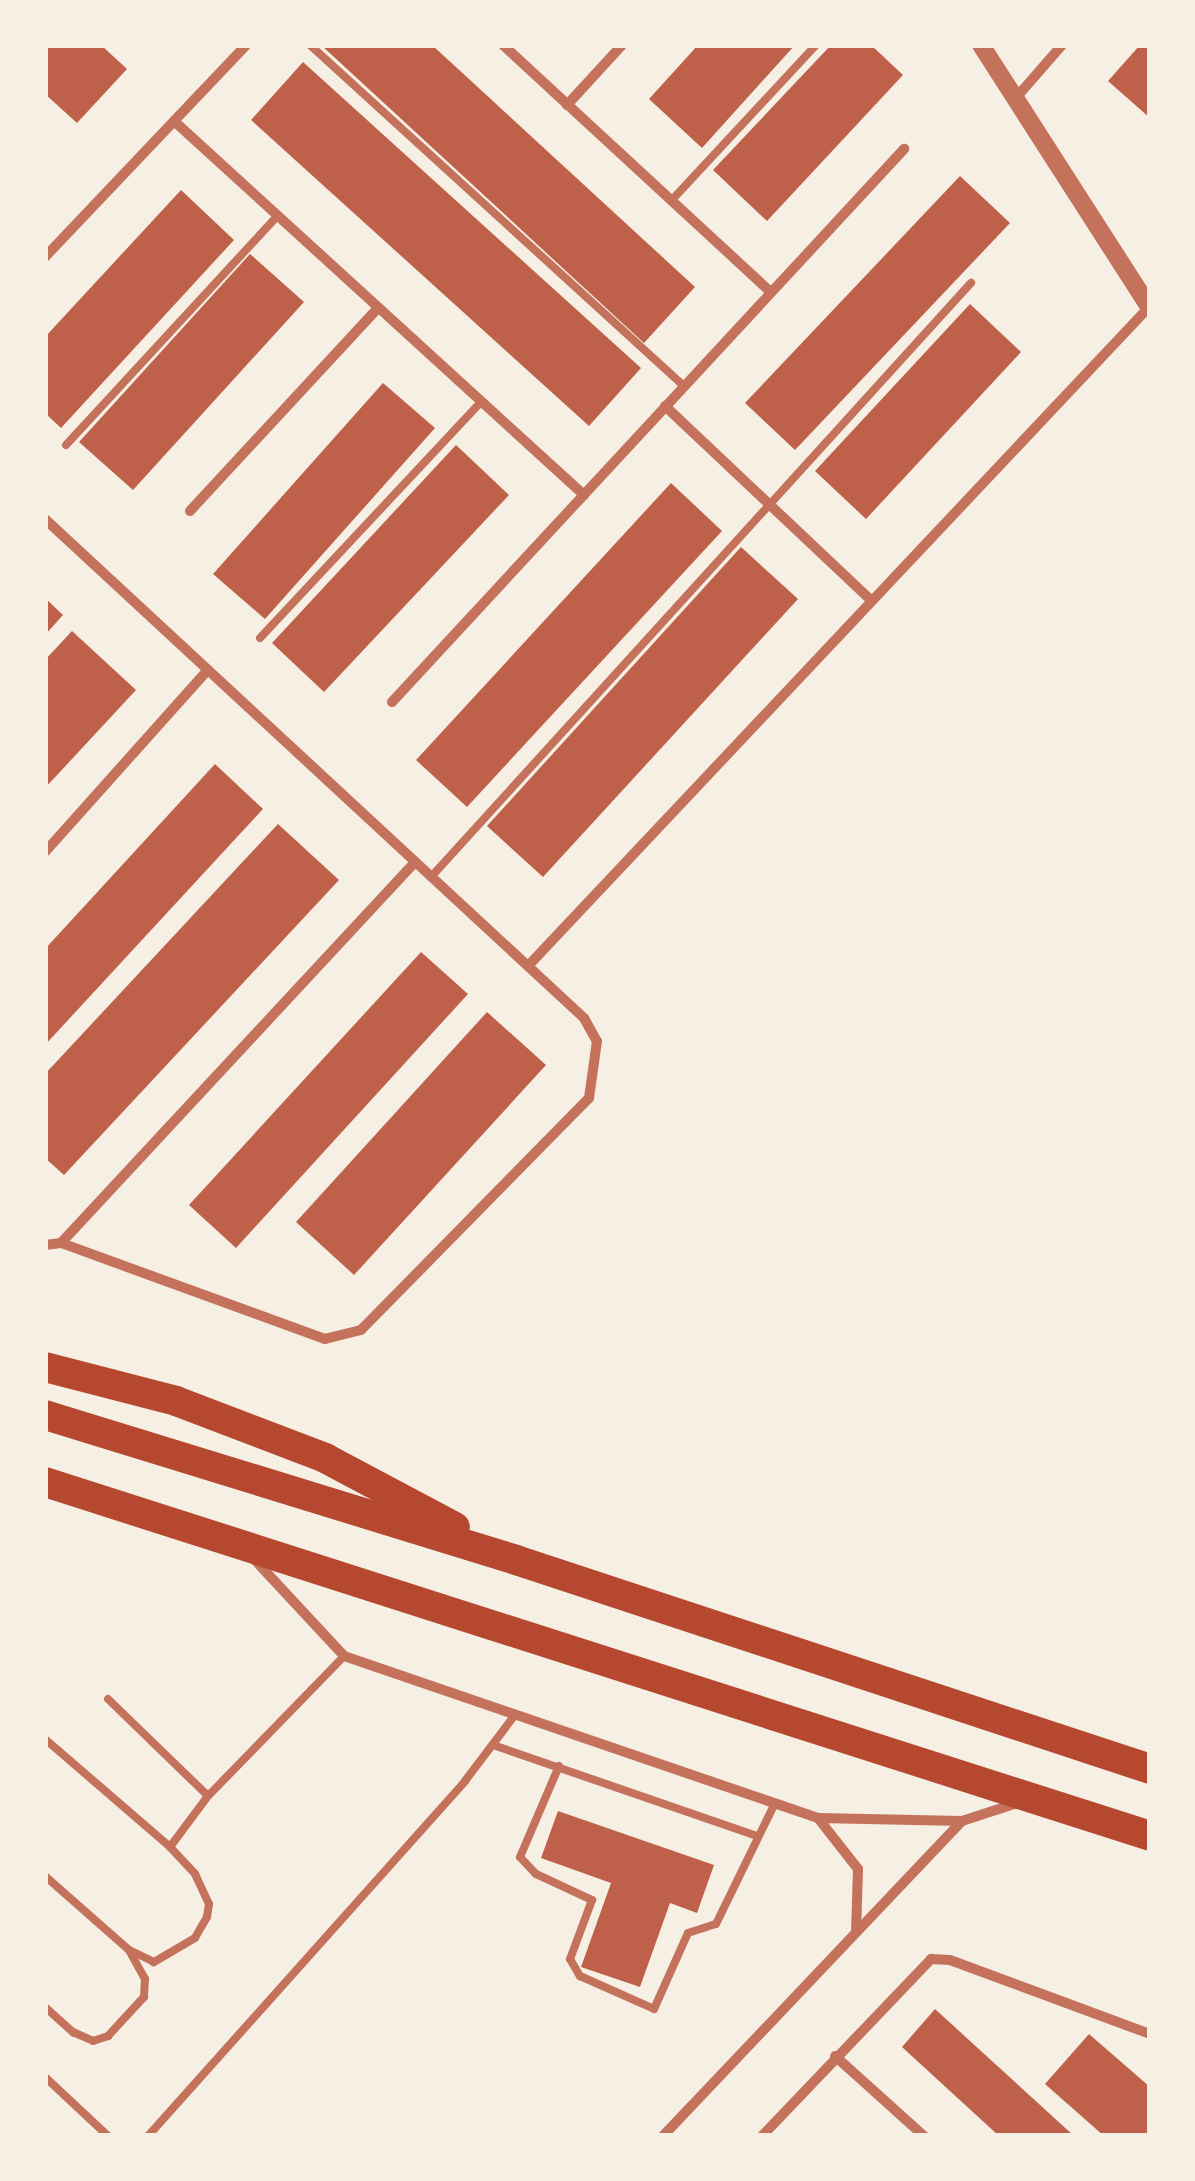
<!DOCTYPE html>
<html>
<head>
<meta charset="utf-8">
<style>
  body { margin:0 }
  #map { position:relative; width:1195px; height:2181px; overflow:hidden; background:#f6efe4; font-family:"Work Sans",sans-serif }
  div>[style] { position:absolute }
  .building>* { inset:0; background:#bf614a }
  .service>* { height:8px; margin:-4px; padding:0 4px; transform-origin:4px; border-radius:4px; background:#c5725c }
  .minor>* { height:10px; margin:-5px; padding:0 5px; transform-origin:5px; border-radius:5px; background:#c5725c }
  .tertiary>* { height:18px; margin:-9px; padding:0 9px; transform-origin:9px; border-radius:9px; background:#c5725c }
  .motorway>* { height:30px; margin:-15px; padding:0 15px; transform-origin:15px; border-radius:15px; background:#b5482f }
  span { translate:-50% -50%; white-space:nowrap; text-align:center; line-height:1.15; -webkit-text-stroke:10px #f6efe4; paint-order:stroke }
  .frame { position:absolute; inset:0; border:48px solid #f6efe4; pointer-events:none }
</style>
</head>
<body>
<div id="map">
  <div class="building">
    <div style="clip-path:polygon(48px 45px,101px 45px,127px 69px,77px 123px,45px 94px)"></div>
    <div style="clip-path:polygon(321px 45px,432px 45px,695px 287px,644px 343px)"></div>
    <div style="clip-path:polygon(698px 45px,795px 45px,702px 148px,649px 99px)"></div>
    <div style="clip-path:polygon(831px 45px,871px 45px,903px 75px,767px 221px,713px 170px)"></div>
    <div style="clip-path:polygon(1140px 45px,1150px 45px,1150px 118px,1108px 81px)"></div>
    <div style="clip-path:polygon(303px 62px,641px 368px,589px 426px,251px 120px)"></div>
    <div style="clip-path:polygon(960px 176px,1010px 223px,795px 450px,745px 403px)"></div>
    <div style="clip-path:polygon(181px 190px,234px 240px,61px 428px,45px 413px,45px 337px)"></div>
    <div style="clip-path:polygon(250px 254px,304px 302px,133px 490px,79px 442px)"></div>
    <div style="clip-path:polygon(970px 304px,1021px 352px,866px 519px,815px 471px)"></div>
    <div style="clip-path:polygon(383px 383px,435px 428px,265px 619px,213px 574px)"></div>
    <div style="clip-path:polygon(456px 445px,509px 495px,324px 692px,272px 643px)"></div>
    <div style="clip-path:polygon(671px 483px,722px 531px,467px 807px,416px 760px)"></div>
    <div style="clip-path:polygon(741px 547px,798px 599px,543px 877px,487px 826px)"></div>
    <div style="clip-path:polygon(45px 598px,63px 615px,45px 635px)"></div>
    <div style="clip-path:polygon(72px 631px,136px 690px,45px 788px,45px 660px)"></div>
    <div style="clip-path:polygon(215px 764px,263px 809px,45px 1045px,45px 949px)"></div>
    <div style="clip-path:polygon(278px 824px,339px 880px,64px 1175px,45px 1158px,45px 1074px)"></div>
    <div style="clip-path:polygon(421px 952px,468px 994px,236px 1248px,189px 1205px)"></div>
    <div style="clip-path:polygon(487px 1012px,546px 1065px,354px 1275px,296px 1222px)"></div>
    <div style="clip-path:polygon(558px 1811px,714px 1865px,697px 1913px,670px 1903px,640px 1987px,581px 1967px,611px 1883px,541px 1858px)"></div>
    <div style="clip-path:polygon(935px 2009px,1074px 2136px,999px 2136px,902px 2047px)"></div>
    <div style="clip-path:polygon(1089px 2034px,1150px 2087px,1150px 2136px,1104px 2136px,1045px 2084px)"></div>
  </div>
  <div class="service">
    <div style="left:310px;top:45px;width:506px;rotate:42.36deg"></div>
    <div style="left:671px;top:201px;width:213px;rotate:-47.1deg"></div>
    <div style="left:66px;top:445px;width:311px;rotate:-47.3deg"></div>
    <div style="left:260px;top:638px;width:323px;rotate:-46.9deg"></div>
    <div style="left:431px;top:877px;width:803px;rotate:-47.73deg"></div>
    <div style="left:108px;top:1699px;width:139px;rotate:44.1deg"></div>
    <div style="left:45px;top:1739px;width:165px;rotate:40.8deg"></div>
    <div style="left:170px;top:1847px;width:37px;rotate:47deg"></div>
    <div style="left:195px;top:1874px;width:33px;rotate:65deg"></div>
    <div style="left:209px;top:1904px;width:13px;rotate:99deg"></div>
    <div style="left:207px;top:1917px;width:24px;rotate:120deg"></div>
    <div style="left:195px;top:1938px;width:48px;rotate:149.7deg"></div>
    <div style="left:154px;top:1962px;width:28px;rotate:-154deg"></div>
    <div style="left:129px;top:1950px;width:112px;rotate:-138.6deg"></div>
    <div style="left:493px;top:1745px;width:280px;rotate:19deg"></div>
    <div style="left:559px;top:1766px;width:99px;rotate:113.2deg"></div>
    <div style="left:520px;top:1857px;width:23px;rotate:47deg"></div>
    <div style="left:536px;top:1874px;width:62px;rotate:24.9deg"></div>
    <div style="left:592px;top:1900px;width:63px;rotate:110.4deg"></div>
    <div style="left:570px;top:1959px;width:20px;rotate:60deg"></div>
    <div style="left:580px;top:1976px;width:81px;rotate:24deg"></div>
    <div style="left:654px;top:2009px;width:83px;rotate:-65.9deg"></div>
    <div style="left:688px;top:1933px;width:29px;rotate:-18deg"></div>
    <div style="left:716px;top:1924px;width:135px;rotate:-64deg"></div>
    <div style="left:170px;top:1847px;width:64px;rotate:-53.3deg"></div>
    <div style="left:208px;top:1796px;width:195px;rotate:-45.8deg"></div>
    <div style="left:45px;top:2007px;width:38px;rotate:42deg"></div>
    <div style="left:73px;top:2032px;width:22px;rotate:24deg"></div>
    <div style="left:93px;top:2041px;width:16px;rotate:-18deg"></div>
    <div style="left:108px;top:2036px;width:53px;rotate:-47.3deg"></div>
    <div style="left:144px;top:1997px;width:18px;rotate:-87deg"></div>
    <div style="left:145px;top:1979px;width:33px;rotate:-119deg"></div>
    <div style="left:45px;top:2077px;width:86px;rotate:43.1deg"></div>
    <div style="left:148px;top:2136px;width:476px;rotate:-48.2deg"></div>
    <div style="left:465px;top:1781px;width:83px;rotate:-52.9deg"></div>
  </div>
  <div class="minor">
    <div style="left:503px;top:45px;width:364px;rotate:42.7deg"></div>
    <div style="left:1015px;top:99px;width:72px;rotate:-49deg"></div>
    <div style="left:567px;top:105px;width:81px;rotate:-47.5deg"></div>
    <div style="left:174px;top:121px;width:555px;rotate:42.37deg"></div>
    <div style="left:45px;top:257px;width:292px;rotate:-46.5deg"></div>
    <div style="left:665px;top:406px;width:284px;rotate:43.3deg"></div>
    <div style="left:190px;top:511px;width:277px;rotate:-47.2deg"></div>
    <div style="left:45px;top:519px;width:735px;rotate:42.79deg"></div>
    <div style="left:584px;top:1018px;width:26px;rotate:61deg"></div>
    <div style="left:597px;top:1041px;width:58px;rotate:98deg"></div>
    <div style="left:589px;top:1098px;width:325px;rotate:134.5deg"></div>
    <div style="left:361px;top:1330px;width:37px;rotate:166deg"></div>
    <div style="left:325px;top:1339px;width:281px;rotate:-160deg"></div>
    <div style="left:61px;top:1243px;width:16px;rotate:173deg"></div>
    <div style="left:392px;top:702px;width:754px;rotate:-47.2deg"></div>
    <div style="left:45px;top:852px;width:244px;rotate:-48.2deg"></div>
    <div style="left:528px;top:966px;width:905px;rotate:-46.7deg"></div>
    <div style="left:61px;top:1243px;width:520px;rotate:-47.1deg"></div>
    <div style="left:253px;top:1558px;width:134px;rotate:47.1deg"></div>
    <div style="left:344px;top:1656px;width:501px;rotate:18.87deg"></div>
    <div style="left:818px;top:1818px;width:144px;rotate:1.2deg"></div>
    <div style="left:818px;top:1818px;width:65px;rotate:51.9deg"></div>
    <div style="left:858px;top:1869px;width:63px;rotate:91.8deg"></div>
    <div style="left:835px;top:2056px;width:120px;rotate:42deg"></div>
    <div style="left:663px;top:2136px;width:434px;rotate:-46.5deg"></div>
    <div style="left:962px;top:1821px;width:61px;rotate:-18.1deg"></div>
    <div style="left:762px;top:2136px;width:245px;rotate:-46.3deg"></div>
    <div style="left:931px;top:1959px;width:19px;rotate:3deg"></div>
    <div style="left:950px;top:1960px;width:213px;rotate:20.3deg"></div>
  </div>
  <div class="tertiary">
    <div style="left:981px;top:45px;width:313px;rotate:57.3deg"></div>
  </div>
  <div class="motorway">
    <div style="left:45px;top:1367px;width:135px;rotate:14.5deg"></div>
    <div style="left:176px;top:1401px;width:160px;rotate:20.9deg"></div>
    <div style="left:325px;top:1458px;width:147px;rotate:28deg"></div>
    <div style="left:45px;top:1415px;width:493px;rotate:17.1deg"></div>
    <div style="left:516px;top:1560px;width:668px;rotate:18.24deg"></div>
    <div style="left:45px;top:1482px;width:1160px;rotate:17.76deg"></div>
  </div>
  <div class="frame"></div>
</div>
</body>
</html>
